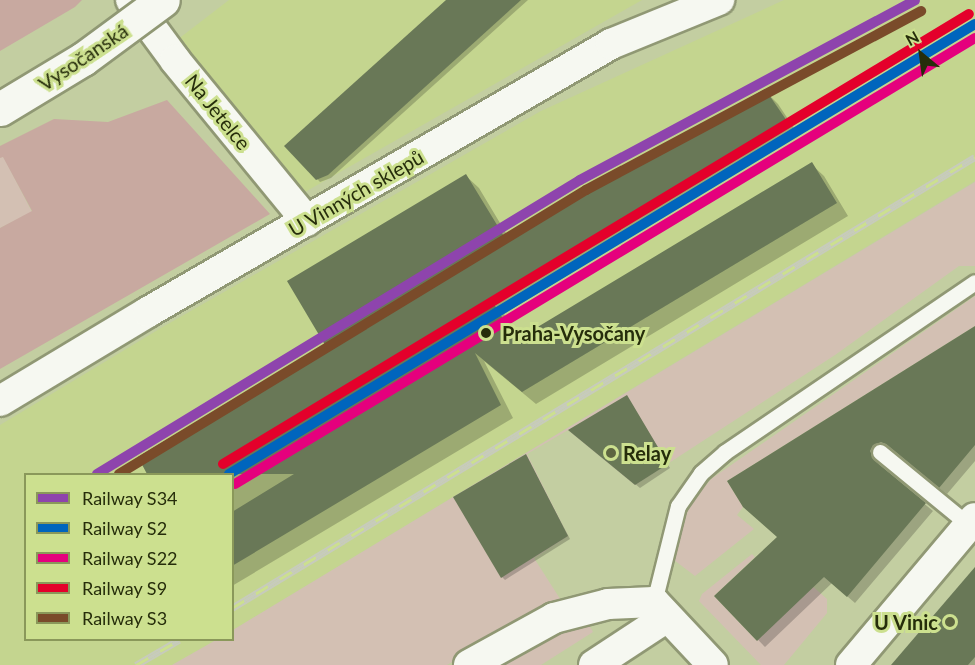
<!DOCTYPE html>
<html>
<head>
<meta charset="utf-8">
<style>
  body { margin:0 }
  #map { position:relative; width:975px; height:665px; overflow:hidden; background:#c3cea1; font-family:Lato,sans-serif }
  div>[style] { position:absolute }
  .built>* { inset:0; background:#c4d58f }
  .green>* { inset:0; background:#d3c0b3 }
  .forest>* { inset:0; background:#c8a9a0 }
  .shadow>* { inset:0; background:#0003 }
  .building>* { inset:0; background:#697857 }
  .roads { filter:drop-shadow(2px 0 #909874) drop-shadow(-2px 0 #909874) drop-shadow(0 2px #909874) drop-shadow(0 -2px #909874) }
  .service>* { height:15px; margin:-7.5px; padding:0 7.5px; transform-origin:7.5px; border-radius:7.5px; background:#f6f8f1 }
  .minor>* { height:30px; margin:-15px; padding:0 15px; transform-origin:15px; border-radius:15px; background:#f6f8f1 }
  .rail>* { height:7px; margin-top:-3.5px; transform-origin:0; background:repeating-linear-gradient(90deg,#cce08f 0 14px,#c7cbbc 0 28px); box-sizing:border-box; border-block:2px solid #c7cbbc }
  .bridges { filter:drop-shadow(2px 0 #909874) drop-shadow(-2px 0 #909874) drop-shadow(0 2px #909874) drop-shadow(0 -2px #909874) }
  .secondary-bridge>* { height:33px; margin:-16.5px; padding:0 16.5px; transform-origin:16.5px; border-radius:16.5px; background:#f6f8f1 }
  .rail-1>* { height:10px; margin:-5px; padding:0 5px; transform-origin:5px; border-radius:5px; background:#8e44ad }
  .rail-2>* { height:10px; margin:-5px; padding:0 5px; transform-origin:5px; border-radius:5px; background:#0065bd }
  .rail-3>* { height:10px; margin:-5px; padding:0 5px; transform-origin:5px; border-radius:5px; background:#e5007d }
  .rail-4>* { height:10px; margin:-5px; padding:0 5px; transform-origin:5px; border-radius:5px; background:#e4002b }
  .rail-5>* { height:10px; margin:-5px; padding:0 5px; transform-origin:5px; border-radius:5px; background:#7a4b2a }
  .dots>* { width:16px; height:16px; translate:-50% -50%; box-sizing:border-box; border:3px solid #cce08f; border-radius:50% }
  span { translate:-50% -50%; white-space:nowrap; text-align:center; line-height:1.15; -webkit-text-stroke:6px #cce08f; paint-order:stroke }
  .street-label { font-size:20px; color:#262d0b }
  .stop-label { font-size:20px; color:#262d0b; font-weight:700 }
  .left { translate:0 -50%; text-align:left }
  .poi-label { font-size:20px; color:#262d0b; font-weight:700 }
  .right { translate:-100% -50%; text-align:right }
  .legend { position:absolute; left:24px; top:473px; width:210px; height:168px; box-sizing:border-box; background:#cce08f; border:2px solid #8a985a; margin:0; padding:8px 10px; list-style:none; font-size:18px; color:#262d0b }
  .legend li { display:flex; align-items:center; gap:12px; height:30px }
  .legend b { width:30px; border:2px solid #8a985a }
  .north { position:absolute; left:891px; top:24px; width:60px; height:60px; -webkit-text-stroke:4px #cce08f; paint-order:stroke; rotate:331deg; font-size:16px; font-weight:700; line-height:24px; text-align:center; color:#262d0b }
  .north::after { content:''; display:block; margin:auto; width:21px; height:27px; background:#262d0b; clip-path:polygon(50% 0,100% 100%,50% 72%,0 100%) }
</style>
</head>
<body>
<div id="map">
  <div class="built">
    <div style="clip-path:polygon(229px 0,642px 0,305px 192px,177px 40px)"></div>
    <div style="clip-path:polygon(784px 0,975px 0,975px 181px,233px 630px,232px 474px,26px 474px,26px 640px,216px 640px,172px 665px,0 665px,0 425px,161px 328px,541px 111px)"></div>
  </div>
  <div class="green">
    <div style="clip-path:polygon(3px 156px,32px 212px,0 228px,0 158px)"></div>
    <div style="clip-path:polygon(975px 182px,975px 266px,959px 266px,835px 355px,635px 485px,568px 430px,527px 454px,568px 536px,534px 558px,564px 605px,526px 619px,447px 665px,172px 665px,216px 640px,232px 640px,233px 630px)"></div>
    <div style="clip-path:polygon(975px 296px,975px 326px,727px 481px,743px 507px,737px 515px,754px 529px,695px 576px,674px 560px,683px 521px,691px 504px,711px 479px)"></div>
    <div style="clip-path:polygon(752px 554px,755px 557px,714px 596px,756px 640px,810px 584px,827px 599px,827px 613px,784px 665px,761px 665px,699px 601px,702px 594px)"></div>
    <div style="clip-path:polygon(585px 618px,593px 632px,541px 665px,492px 665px)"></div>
  </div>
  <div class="forest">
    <div style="clip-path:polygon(0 0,82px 0,75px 7px,0 51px)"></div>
    <div style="clip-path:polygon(167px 100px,270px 214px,0 369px,0 228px,32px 211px,3px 157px,0 158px,0 146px,54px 119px,108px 122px)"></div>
  </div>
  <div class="shadow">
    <div style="clip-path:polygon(448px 0,528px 0,331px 178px,320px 182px,286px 146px)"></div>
    <div style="clip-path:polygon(765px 91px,778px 104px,798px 134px,504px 314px,520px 340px,811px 164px,824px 176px,848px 216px,536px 404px,484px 361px,513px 418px,232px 586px,232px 474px,149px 474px,140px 458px,327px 346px,466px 176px,479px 188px,509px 238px)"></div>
    <div style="clip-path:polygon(975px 328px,975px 461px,947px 494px,894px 451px,885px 449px,879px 454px,879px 466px,933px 511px,855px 603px,832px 583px,765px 647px,716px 596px,778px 537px)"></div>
    <div style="clip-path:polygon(630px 401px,670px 468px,640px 488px,573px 433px)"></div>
    <div style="clip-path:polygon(526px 456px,570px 539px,505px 580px,502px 577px)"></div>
    <div style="clip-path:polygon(975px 569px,975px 665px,895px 665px)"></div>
  </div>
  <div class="building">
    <div style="clip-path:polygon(446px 0,521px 0,328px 175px,316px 180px,284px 146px)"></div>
    <div style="clip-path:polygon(765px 89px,787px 121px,492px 301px,516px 340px,812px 162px,837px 203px,522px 392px,475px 353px,501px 405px,232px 566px,232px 512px,294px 474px,147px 474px,138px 457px,325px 345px,287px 281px,466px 174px,505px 238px)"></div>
    <div style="clip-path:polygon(975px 326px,975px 445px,939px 488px,886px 444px,881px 442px,873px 445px,870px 451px,874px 460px,926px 503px,847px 597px,824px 577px,757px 641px,714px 596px,777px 537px,743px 507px,727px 481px)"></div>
    <div style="clip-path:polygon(627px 395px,668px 464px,635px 485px,568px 430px)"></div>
    <div style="clip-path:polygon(526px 454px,568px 536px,501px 578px,453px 497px)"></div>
    <div style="clip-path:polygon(975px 567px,975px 657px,968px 665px,891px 665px)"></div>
  </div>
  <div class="roads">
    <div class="service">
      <div style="left:880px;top:452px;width:115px;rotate:39.4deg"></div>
      <div style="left:654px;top:602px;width:99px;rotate:-76deg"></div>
      <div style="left:678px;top:506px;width:40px;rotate:-55.1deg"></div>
      <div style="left:701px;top:473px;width:32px;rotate:-41deg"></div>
      <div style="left:725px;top:452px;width:302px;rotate:-34.2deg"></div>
    </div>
    <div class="minor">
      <div style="left:131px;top:0;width:74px;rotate:53.7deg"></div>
      <div style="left:175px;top:60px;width:208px;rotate:50.7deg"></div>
      <div style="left:0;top:401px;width:173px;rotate:-31deg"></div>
      <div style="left:148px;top:312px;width:535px;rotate:-30.06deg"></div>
      <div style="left:611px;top:44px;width:117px;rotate:-22.2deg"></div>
      <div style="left:469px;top:665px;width:97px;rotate:-28.9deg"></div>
      <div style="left:554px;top:618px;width:56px;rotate:-14.5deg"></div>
      <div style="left:608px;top:604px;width:46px;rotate:-2.5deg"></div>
      <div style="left:654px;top:602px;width:86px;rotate:46.9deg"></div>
      <div style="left:594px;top:665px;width:87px;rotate:-33.3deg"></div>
      <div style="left:851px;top:665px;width:192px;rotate:-49.9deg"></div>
    </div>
  </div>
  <div class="rail">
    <div style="left:232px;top:608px;width:869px;rotate:-31.26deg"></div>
    <div style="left:136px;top:665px;width:50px;rotate:-30.2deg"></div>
  </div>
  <div class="bridges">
    <div class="secondary-bridge">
      <div style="left:0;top:109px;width:97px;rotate:-31.1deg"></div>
      <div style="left:83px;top:59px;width:99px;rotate:-36.4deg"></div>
    </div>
  </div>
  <div class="rail-1">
    <div style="left:97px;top:474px;width:565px;rotate:-31.33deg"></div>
    <div style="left:580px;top:180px;width:380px;rotate:-28.2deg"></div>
  </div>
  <div class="rail-2">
    <div style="left:229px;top:474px;width:871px;rotate:-31.1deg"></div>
  </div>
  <div class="rail-3">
    <div style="left:235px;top:484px;width:864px;rotate:-31.08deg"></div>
  </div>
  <div class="rail-4">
    <div style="left:223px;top:464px;width:871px;rotate:-31.1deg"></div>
  </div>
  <div class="rail-5">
    <div style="left:119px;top:474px;width:547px;rotate:-31.31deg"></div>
    <div style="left:586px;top:190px;width:380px;rotate:-28.1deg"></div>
  </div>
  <div class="dots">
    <div style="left:486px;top:333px;background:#262d0b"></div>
    <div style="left:611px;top:453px;background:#5d6540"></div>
    <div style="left:950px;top:622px;background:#5d6540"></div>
  </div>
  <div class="street-label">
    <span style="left:83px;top:57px;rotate:-34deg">Vysočanská</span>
    <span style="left:218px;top:112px;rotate:51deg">Na Jetelce</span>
    <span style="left:356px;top:193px;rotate:-30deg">U Vinných sklepů</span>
  </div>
  <div class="stop-label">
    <span class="left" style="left:502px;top:333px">Praha-Vysočany</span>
  </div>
  <div class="poi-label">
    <span class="left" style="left:623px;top:453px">Relay</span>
    <span class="right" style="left:938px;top:622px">U Vinic</span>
  </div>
  <ul class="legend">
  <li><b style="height:8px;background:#8e44ad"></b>Railway S34</li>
  <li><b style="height:8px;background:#0065bd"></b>Railway S2</li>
  <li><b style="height:8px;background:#e5007d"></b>Railway S22</li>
  <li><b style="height:8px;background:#e4002b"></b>Railway S9</li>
  <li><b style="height:8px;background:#7a4b2a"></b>Railway S3</li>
  </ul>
  <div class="north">N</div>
</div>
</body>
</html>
